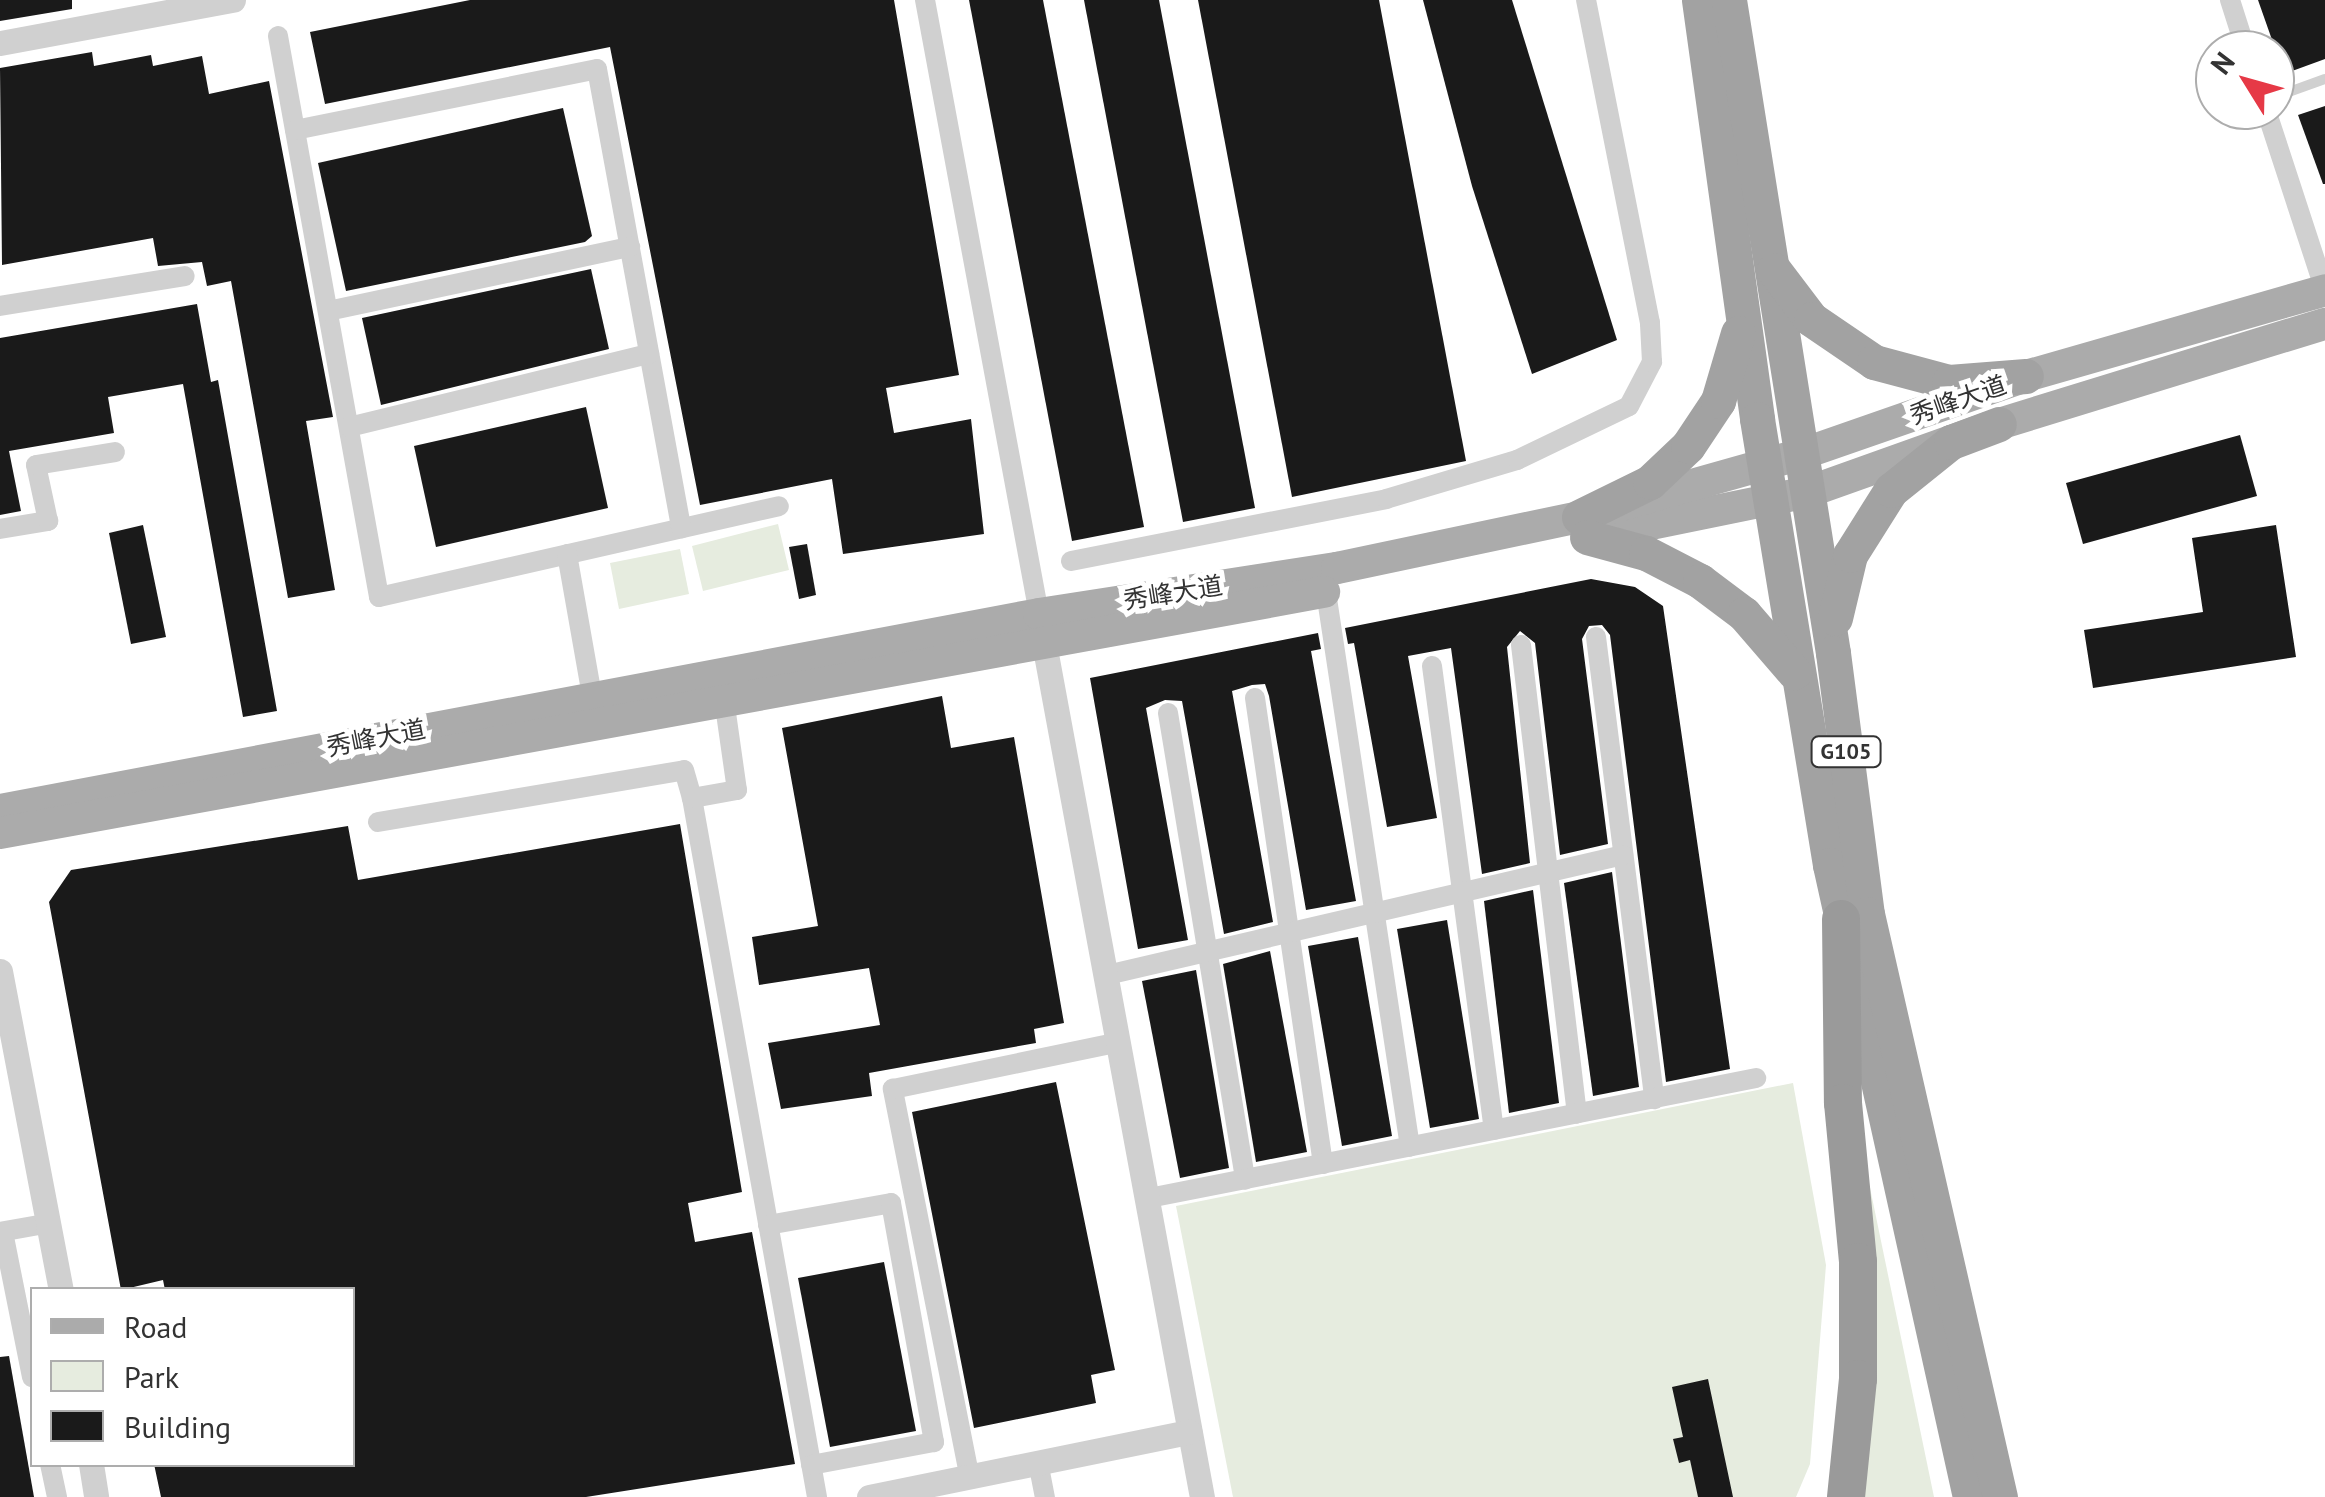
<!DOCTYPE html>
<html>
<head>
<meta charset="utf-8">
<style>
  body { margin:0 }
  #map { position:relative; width:2325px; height:1497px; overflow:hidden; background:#fff; font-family:"PT Sans","Noto Sans SC",sans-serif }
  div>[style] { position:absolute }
  .green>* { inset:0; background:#e6ecdf }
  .building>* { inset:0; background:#1a1a1a }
  .service>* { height:10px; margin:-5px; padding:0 5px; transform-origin:5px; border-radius:5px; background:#d0d0d0 }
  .minor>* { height:20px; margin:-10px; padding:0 10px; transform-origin:10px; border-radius:10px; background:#d0d0d0 }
  .tertiary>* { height:25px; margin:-12.5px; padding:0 12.5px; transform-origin:12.5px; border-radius:12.5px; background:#d0d0d0 }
  .primary>* { height:32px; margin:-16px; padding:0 16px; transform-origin:16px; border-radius:16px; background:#ababab }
  .trunk>* { height:35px; margin:-17.5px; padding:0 17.5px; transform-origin:17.5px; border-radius:17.5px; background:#a2a2a2 }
  .motorway>* { height:38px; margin:-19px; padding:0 19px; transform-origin:19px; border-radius:19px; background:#9a9a9a }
  span { translate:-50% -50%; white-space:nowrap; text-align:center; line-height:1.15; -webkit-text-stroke:10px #fff; paint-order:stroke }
  .shield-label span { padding:2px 8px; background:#fff; border:2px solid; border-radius:8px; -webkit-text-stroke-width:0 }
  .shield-label { font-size:22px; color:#333; font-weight:700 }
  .street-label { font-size:25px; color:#333 }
  .legend { position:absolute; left:30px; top:1287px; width:325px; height:180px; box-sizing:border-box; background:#fff; border:2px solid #adadad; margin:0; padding:12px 18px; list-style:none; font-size:30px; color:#333 }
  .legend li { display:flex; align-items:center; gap:20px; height:50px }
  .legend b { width:50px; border:2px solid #adadad }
  .north { position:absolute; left:2195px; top:30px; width:100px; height:100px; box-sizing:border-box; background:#fff; border:2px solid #adadad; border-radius:50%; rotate:307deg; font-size:28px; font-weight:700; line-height:40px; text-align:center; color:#333 }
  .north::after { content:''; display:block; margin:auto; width:35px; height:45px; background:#e63946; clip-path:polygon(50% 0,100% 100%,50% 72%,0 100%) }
</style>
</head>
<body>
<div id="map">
  <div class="green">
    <div style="clip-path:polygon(778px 524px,789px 570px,703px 591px,692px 546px)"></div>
    <div style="clip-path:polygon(680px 549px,689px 594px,619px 609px,610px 563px)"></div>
    <div style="clip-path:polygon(1793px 1083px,1826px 1265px,1810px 1464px,1796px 1497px,1233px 1497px,1176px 1206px)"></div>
    <div style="clip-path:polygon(1869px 1183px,1934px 1497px,1855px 1497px)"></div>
  </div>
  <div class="building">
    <div style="clip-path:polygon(0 0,72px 0,72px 9px,0 21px)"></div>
    <div style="clip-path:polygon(470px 0,894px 0,959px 375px,886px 388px,894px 433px,971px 419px,984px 534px,843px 554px,832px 479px,700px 505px,610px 47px,325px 104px,310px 32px)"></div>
    <div style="clip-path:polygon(969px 0,1043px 0,1144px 527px,1072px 541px)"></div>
    <div style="clip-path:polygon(1084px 0,1159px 0,1255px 508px,1183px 522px)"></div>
    <div style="clip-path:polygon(1198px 0,1379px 0,1466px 461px,1292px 497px)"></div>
    <div style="clip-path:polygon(1423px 0,1512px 0,1617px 340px,1532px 374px,1472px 186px)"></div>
    <div style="clip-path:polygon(2258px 0,2325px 0,2325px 59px,2284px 74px)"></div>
    <div style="clip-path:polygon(92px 52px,94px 66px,151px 55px,153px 66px,202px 56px,209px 94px,269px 81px,333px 417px,306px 421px,335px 590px,288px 598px,231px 281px,207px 286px,202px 262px,158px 266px,153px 238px,2px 265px,0 68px)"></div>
    <div style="clip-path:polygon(2325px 106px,2325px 184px,2323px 184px,2298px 115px)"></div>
    <div style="clip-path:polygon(563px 108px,592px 236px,585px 242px,346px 291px,318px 163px)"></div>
    <div style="clip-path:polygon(591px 269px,609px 349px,381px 405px,362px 318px)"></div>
    <div style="clip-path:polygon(197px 304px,211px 382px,218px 380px,277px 711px,243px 717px,183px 384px,108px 397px,114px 433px,9px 451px,21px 511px,0 515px,0 338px)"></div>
    <div style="clip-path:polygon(586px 407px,608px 508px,436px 547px,414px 446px)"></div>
    <div style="clip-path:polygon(2240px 435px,2257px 496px,2083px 544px,2066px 483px)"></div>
    <div style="clip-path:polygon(143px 525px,166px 637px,131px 644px,109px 533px)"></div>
    <div style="clip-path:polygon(2276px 525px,2296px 657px,2093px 688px,2084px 630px,2203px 612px,2192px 538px)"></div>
    <div style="clip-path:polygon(807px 544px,816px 595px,799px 599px,789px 547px)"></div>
    <div style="clip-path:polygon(1591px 579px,1635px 587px,1663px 606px,1730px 1069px,1666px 1082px,1610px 635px,1602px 625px,1589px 626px,1582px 639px,1608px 844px,1560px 855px,1535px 643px,1520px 631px,1507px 647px,1530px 863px,1482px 874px,1451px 648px,1408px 656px,1437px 818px,1387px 827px,1354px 643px,1348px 644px,1345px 628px)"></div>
    <div style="clip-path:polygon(1318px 633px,1321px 649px,1311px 651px,1356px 901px,1306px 910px,1269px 696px,1265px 684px,1252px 685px,1232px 691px,1273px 922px,1224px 934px,1182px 701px,1165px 700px,1146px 708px,1188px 940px,1138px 949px,1090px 678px)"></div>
    <div style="clip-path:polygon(942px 696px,951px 748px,1014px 737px,1064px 1023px,1034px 1029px,1036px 1043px,869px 1073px,872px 1096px,781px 1109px,768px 1043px,880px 1025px,869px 968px,759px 985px,752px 937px,818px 926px,782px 728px)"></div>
    <div style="clip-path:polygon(680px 824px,742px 1192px,688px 1203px,695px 1242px,752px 1232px,795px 1464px,586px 1497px,161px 1497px,154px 1464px,352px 1464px,352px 1290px,165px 1290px,163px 1280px,121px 1290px,49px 902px,71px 870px,348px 826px,358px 880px)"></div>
    <div style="clip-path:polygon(1612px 872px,1639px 1087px,1593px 1096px,1564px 883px)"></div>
    <div style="clip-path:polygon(1533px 890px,1559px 1103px,1509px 1113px,1484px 901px)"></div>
    <div style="clip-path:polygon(1447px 920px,1479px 1119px,1430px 1128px,1397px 929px)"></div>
    <div style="clip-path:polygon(1358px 937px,1392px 1136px,1342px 1146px,1308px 946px)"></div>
    <div style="clip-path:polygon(1270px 951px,1307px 1152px,1256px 1162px,1223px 964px)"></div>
    <div style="clip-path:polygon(1196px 970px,1229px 1168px,1180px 1178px,1142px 981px)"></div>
    <div style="clip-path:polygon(1056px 1082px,1115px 1370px,1091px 1375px,1096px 1403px,974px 1428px,912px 1112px)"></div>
    <div style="clip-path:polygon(884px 1262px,916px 1431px,830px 1447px,798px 1278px)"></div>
    <div style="clip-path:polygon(9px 1356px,34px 1497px,0 1497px,0 1357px)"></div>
    <div style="clip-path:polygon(1708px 1379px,1733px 1497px,1698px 1497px,1690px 1460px,1679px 1463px,1673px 1439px,1683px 1437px,1672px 1387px)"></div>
  </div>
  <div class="service">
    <div style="left:2275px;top:97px;width:53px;rotate:-19.8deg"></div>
  </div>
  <div class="minor">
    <div style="left:925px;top:0;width:624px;rotate:79.48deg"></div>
    <div style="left:2230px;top:0;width:52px;rotate:72.3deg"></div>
    <div style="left:278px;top:36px;width:570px;rotate:79.79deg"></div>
    <div style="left:379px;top:597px;width:410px;rotate:-12.8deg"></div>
    <div style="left:2266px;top:110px;width:189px;rotate:71.9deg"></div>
    <div style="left:295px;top:130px;width:308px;rotate:-11.4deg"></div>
    <div style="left:597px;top:69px;width:467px;rotate:79.6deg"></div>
    <div style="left:0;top:306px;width:187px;rotate:-9.2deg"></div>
    <div style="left:328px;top:311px;width:309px;rotate:-12deg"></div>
    <div style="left:349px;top:427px;width:309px;rotate:-13.7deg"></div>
    <div style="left:0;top:529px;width:49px;rotate:-9.5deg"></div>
    <div style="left:48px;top:521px;width:57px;rotate:-102.1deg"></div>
    <div style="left:36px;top:465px;width:80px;rotate:-9.3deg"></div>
    <div style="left:567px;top:554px;width:144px;rotate:80deg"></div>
    <div style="left:1071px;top:561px;width:321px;rotate:-11.1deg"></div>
    <div style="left:1386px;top:499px;width:137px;rotate:-16.6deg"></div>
    <div style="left:1517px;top:460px;width:124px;rotate:-25.7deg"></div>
    <div style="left:1629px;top:406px;width:50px;rotate:-62.4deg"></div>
    <div style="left:1652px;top:362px;width:39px;rotate:-93deg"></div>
    <div style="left:1650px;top:323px;width:329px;rotate:-101.2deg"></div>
    <div style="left:1326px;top:592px;width:561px;rotate:81.39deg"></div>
    <div style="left:1596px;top:637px;width:466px;rotate:82.8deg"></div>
    <div style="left:1521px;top:645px;width:472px;rotate:83.2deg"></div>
    <div style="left:1432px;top:666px;width:468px;rotate:82.4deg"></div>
    <div style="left:1255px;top:698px;width:471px;rotate:81.7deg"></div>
    <div style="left:724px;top:699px;width:92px;rotate:81.9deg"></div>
    <div style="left:737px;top:790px;width:46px;rotate:169.9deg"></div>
    <div style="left:692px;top:798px;width:710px;rotate:79.86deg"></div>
    <div style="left:1168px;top:713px;width:473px;rotate:80.6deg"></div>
    <div style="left:378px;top:822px;width:310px;rotate:-9.6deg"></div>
    <div style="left:684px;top:770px;width:29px;rotate:74deg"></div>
    <div style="left:1107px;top:975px;width:530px;rotate:-13.09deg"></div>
    <div style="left:1149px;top:1198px;width:619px;rotate:-11.18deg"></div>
    <div style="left:768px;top:1225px;width:125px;rotate:-10.1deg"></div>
    <div style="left:891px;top:1203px;width:243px;rotate:79.8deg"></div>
    <div style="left:934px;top:1442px;width:125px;rotate:169.4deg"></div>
    <div style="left:0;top:1232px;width:51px;rotate:-10.2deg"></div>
    <div style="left:3px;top:1232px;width:148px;rotate:78.7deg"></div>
    <div style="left:50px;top:1464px;width:34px;rotate:78deg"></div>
    <div style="left:1039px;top:1467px;width:31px;rotate:79deg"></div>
    <div style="left:970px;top:1479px;width:398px;rotate:-101.2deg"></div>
    <div style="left:893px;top:1089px;width:231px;rotate:-11.7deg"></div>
  </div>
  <div class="tertiary">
    <div style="left:0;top:43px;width:237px;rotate:-10.5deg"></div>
    <div style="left:1041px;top:627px;width:885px;rotate:79.52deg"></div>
    <div style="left:0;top:971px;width:325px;rotate:79.2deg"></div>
    <div style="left:91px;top:1464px;width:33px;rotate:81deg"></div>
    <div style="left:869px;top:1497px;width:327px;rotate:-11.5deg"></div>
  </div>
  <div class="primary">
    <div style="left:1587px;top:537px;width:226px;rotate:-11.5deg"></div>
    <div style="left:1808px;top:492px;width:203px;rotate:-19.6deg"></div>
    <div style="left:1999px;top:424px;width:341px;rotate:-17.1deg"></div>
    <div style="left:0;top:810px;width:1057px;rotate:-10.68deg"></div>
    <div style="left:1039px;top:614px;width:302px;rotate:-8.8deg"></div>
    <div style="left:1337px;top:568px;width:247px;rotate:-11.9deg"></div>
    <div style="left:1579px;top:517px;width:232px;rotate:-15.8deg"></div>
    <div style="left:1802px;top:454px;width:237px;rotate:-19.2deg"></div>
    <div style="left:2026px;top:376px;width:311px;rotate:-16deg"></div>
    <div style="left:0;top:833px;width:1346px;rotate:-10.32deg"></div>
  </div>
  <div class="trunk">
    <div style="left:1699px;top:0;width:423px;rotate:82.1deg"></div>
    <div style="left:1757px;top:419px;width:452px;rotate:80.7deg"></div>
    <div style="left:1830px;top:865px;width:647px;rotate:77.51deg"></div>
    <div style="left:1729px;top:0;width:661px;rotate:80.95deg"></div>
    <div style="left:1833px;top:653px;width:263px;rotate:82.6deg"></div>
    <div style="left:1867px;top:914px;width:598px;rotate:77.15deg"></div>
    <div style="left:1774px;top:270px;width:61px;rotate:52.9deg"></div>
    <div style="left:1811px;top:319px;width:76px;rotate:34.3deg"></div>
    <div style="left:1874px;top:362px;width:78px;rotate:14.9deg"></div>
    <div style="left:1949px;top:382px;width:77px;rotate:-4.5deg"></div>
    <div style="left:1579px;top:517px;width:79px;rotate:-26.2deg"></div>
    <div style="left:1650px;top:482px;width:52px;rotate:-43.5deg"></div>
    <div style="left:1688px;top:446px;width:54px;rotate:-56.3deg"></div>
    <div style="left:1718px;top:401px;width:71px;rotate:-73.6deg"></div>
    <div style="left:1587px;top:537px;width:61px;rotate:15.2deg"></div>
    <div style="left:1646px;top:553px;width:61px;rotate:27.4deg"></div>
    <div style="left:1700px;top:581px;width:55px;rotate:36.9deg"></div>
    <div style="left:1744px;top:614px;width:77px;rotate:49.2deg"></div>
    <div style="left:1835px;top:618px;width:65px;rotate:-76.6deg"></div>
    <div style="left:1850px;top:555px;width:77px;rotate:-57.8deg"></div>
    <div style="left:1891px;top:490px;width:77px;rotate:-38.7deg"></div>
    <div style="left:1951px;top:442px;width:51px;rotate:-20.6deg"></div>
  </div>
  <div class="motorway">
    <div style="left:1841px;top:919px;width:184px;rotate:89.4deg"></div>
    <div style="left:1843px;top:1103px;width:160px;rotate:84.6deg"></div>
    <div style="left:1858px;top:1262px;width:117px;rotate:90deg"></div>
    <div style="left:1858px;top:1379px;width:119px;rotate:95.8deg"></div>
  </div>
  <div class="shield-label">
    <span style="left:1846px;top:752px">G105</span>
  </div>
  <div class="street-label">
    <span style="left:1958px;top:400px;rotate:-19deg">秀峰大道</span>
    <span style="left:1173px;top:593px;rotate:-9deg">秀峰大道</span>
    <span style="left:376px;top:738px;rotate:-11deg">秀峰大道</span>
  </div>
  <ul class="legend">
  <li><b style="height:12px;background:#ababab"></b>Road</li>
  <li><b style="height:28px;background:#e6ecdf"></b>Park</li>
  <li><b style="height:28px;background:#1a1a1a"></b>Building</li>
  </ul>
  <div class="north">N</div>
</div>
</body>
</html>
